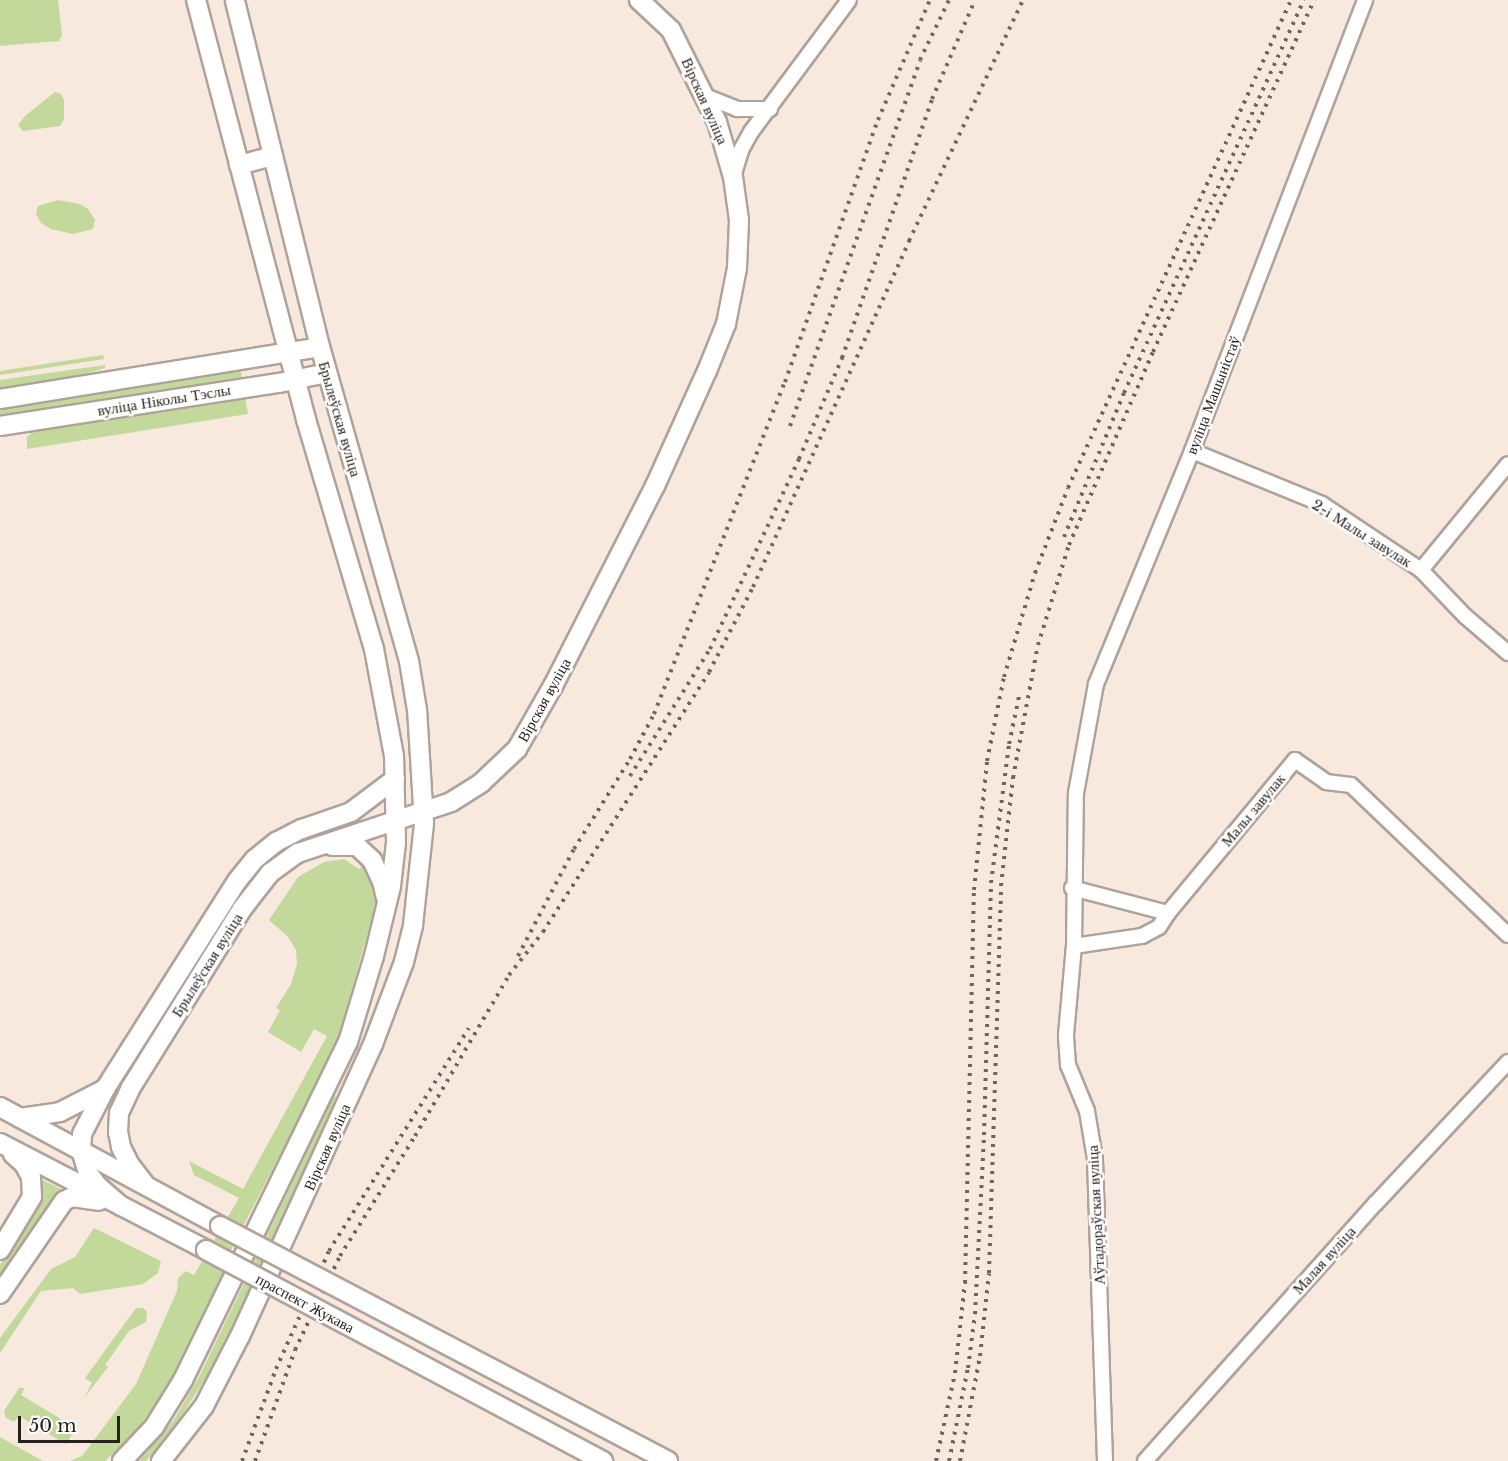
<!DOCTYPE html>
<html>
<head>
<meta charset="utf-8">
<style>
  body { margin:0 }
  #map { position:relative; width:1508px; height:1461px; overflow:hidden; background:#f8e9de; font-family:"Libre Baskerville",serif }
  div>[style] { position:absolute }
  .green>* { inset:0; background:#c2d99b }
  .roads { filter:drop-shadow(2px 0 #b1a299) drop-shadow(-2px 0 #b1a299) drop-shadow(0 2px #b1a299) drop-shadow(0 -2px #b1a299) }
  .minor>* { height:14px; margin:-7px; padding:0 7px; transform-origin:7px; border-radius:7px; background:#fff }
  .major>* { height:18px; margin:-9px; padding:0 9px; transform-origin:9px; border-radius:9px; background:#fff }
  .rail>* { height:4px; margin-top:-2px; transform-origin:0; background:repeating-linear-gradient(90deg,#6e655f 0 3px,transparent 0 9px) }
  .bridges { filter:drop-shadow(2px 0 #b1a299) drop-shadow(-2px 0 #b1a299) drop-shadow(0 2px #b1a299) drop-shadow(0 -2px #b1a299) }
  .major-bridge>* { height:18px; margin:-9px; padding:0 9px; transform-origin:9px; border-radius:9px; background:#fff }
  span { translate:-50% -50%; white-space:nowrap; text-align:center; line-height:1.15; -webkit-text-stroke:5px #fff; paint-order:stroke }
  .street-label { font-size:15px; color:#27211d }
  .scale { position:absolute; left:18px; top:1416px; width:102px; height:27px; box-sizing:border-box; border:3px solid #27211d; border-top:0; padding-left:8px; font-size:18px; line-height:21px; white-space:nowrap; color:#27211d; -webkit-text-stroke:4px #fff; paint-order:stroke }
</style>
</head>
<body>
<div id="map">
  <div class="green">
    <div style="clip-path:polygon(0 0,58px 0,62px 35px,59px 41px,0 46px)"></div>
    <div style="clip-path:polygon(55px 92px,61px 94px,64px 100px,64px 119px,60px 126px,23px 131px,18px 125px,25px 116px)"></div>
    <div style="clip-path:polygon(58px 200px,80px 204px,88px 209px,95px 220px,93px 229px,73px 234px,51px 229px,41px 223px,36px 214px,38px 206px)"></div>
    <div style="clip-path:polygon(103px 355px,104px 359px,0 375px,0 371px)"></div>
    <div style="clip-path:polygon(105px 365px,105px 368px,66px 380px,0 389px,0 380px)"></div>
    <div style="clip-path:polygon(241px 370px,242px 380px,0 418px,0 407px)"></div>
    <div style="clip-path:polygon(245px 396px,248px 414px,27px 449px,27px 437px,36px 429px)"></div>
    <div style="clip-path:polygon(344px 859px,359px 869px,365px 863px,378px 896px,337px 1043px,227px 1258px,218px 1289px,166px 1392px,131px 1436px,105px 1461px,70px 1461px,82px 1456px,136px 1384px,177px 1291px,178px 1278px,186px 1271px,194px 1275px,239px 1198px,194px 1175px,189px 1161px,243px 1189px,327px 1036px,314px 1029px,301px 1052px,268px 1032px,280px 1010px,276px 1008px,291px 984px,297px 964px,296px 950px,288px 937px,269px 920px,298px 877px,324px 862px)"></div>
    <div style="clip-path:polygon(334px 1096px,336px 1097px,295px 1197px,216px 1362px,169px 1435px,146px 1461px,139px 1461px,173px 1421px,200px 1375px)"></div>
    <div style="clip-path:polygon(33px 1175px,71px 1194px,48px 1208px,0 1279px,0 1265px,28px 1216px)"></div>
    <div style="clip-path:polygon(94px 1228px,161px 1261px,158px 1273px,143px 1284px,80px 1294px,73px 1288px,41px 1291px,0 1353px,0 1338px,51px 1269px,75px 1257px)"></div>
    <div style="clip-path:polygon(136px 1308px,143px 1308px,147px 1312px,146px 1322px,129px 1331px,105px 1365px,108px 1367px,84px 1398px,92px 1383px,85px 1378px)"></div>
    <div style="clip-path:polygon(19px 1388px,25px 1388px,21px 1395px,71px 1425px,73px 1432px,68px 1442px,65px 1444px,19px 1416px,14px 1422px,6px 1418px,4px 1411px)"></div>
    <div style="clip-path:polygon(0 1437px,43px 1461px,0 1461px)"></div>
  </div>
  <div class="roads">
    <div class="minor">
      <div style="left:705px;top:96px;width:35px;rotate:22deg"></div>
      <div style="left:737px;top:109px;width:33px"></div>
      <div style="left:733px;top:177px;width:28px;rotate:-73deg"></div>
      <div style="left:741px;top:150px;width:21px;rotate:-61deg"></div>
      <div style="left:751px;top:132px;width:164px;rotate:-53.4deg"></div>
      <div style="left:1192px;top:451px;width:140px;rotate:22.2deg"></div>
      <div style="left:1322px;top:504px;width:119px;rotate:33.7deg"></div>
      <div style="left:1421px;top:570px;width:64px;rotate:46.3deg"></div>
      <div style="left:1465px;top:616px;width:57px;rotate:40.7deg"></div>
      <div style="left:1421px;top:570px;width:137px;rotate:-50.6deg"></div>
      <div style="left:1072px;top:888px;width:99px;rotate:14.6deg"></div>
      <div style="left:1074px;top:946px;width:69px;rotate:-8.4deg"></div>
      <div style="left:1142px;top:936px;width:19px;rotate:-28deg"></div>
      <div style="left:1159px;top:927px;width:17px;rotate:-57deg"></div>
      <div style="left:1168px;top:913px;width:199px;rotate:-50.3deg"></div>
      <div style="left:1295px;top:760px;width:38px;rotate:35deg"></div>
      <div style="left:1326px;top:782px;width:25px;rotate:7deg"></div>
      <div style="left:1351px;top:785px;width:217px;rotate:43.7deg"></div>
      <div style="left:1105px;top:1461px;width:302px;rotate:-91.9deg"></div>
      <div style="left:1095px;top:1159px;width:49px;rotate:-99.5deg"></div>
      <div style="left:1087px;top:1111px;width:50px;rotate:-112.4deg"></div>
      <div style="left:1068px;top:1065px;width:30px;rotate:-94deg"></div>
      <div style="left:1066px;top:1035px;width:89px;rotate:-84.9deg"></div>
      <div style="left:1074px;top:946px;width:153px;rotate:-89.3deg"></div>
      <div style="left:1076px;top:793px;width:111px;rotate:-79.6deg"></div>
      <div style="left:1096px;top:684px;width:252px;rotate:-67.6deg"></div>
      <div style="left:1192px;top:451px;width:483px;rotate:-69deg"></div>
      <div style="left:1145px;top:1461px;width:346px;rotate:-48.2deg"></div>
      <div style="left:1376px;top:1203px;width:193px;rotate:-46.9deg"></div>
    </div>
    <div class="major">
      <div style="left:239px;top:165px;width:35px;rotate:-15deg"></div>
      <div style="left:0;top:399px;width:324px;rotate:-9.2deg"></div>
      <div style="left:0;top:426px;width:282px;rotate:-8.8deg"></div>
      <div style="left:279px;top:383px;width:49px;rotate:-11.8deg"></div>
      <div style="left:332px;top:846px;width:25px"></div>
      <div style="left:357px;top:846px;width:21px;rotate:43deg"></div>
      <div style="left:372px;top:860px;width:23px;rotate:65deg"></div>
      <div style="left:382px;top:881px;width:17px;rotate:77deg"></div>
      <div style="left:0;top:1107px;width:250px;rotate:28.4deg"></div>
      <div style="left:20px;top:1118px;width:40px;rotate:-8.5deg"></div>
      <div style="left:60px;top:1112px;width:51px;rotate:-27.1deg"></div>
      <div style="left:0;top:1143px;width:232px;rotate:27.4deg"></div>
      <div style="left:144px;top:1183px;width:23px;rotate:-128deg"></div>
      <div style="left:130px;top:1165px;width:20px;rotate:-117deg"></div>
      <div style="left:121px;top:1147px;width:15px;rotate:-101deg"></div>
      <div style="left:118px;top:1132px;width:19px;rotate:-87deg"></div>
      <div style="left:119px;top:1113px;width:26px;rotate:-65deg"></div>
      <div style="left:130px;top:1089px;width:212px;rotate:-58.1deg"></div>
      <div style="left:242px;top:909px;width:46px;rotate:-52.1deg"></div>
      <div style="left:270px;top:873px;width:34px;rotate:-36deg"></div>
      <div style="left:298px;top:853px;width:161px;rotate:-18.4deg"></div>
      <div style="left:451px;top:802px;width:36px;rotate:-32deg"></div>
      <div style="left:481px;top:783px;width:50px;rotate:-43.4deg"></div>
      <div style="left:517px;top:749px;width:73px;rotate:-60.3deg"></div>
      <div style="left:553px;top:686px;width:225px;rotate:-63deg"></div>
      <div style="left:655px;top:486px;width:126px;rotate:-65.7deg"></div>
      <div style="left:707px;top:371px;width:51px;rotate:-68deg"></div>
      <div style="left:726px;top:324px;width:57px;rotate:-78.9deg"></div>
      <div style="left:737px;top:268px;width:48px;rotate:-87.6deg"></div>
      <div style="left:739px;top:220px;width:43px;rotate:-97.9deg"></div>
      <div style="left:733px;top:177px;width:57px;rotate:-106.2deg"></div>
      <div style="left:717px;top:122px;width:103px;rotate:-116.6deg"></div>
      <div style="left:671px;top:30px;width:44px;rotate:-136.8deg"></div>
      <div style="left:121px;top:1206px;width:32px;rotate:-139deg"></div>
      <div style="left:97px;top:1185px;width:15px;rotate:-127deg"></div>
      <div style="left:88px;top:1173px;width:24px;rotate:-107deg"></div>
      <div style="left:81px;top:1150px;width:16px;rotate:-86deg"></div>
      <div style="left:82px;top:1134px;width:51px;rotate:-62.9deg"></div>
      <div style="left:105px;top:1089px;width:246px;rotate:-57.6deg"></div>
      <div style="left:237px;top:881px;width:28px;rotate:-51deg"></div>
      <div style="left:255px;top:859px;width:27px;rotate:-39deg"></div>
      <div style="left:276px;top:842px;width:29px;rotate:-27deg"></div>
      <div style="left:302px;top:829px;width:52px;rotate:-19.1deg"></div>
      <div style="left:351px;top:812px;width:55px;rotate:-36.9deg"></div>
      <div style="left:0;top:1250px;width:62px;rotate:-58.9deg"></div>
      <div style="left:32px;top:1197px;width:20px;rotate:-93deg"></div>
      <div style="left:31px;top:1177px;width:15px;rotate:-118deg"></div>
      <div style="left:24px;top:1164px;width:15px;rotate:-138deg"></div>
      <div style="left:0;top:1294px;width:113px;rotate:-55.5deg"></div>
      <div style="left:64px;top:1201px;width:9px;rotate:-27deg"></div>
      <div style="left:72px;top:1197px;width:27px;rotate:8deg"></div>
      <div style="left:122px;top:1461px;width:47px;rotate:-46.7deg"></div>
      <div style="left:154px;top:1427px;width:55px;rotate:-58.3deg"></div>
      <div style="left:183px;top:1380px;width:376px;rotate:-64deg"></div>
      <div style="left:348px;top:1042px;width:90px;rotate:-73.2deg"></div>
      <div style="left:374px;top:956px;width:72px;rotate:-76.3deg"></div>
      <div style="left:391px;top:886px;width:43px;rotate:-83.4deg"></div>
      <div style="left:396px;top:843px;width:87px;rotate:-91.3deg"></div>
      <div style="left:394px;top:756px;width:109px;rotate:-100.6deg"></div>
      <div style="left:374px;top:649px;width:240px;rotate:-106.5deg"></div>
      <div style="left:306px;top:419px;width:433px;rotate:-104.7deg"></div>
      <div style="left:161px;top:1461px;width:70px;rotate:-52deg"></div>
      <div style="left:204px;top:1406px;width:79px;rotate:-62.8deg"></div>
      <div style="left:240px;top:1336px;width:321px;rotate:-65.5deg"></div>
      <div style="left:373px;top:1044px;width:88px;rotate:-69.3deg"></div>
      <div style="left:404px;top:962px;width:38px;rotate:-76deg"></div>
      <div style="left:413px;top:925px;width:103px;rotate:-83.8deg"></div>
      <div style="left:424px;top:823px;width:113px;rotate:-93.5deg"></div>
      <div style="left:417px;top:710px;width:50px;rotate:-99.3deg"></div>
      <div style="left:409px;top:661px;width:326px;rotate:-105.8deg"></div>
      <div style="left:320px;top:347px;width:357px;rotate:-103.8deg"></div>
    </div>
  </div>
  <div class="rail">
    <div style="left:790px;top:426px;width:388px;rotate:-70.4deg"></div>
    <div style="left:920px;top:60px;width:67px;rotate:-64.2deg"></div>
    <div style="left:1064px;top:537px;width:156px;rotate:-67.4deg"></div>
    <div style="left:1124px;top:393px;width:432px;rotate:-65.4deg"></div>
    <div style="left:630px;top:776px;width:150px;rotate:-57.8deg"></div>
    <div style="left:710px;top:649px;width:210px;rotate:-64.9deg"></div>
    <div style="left:799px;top:459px;width:110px;rotate:-66.9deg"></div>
    <div style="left:842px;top:358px;width:274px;rotate:-70.8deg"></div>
    <div style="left:932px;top:99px;width:108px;rotate:-66.5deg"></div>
    <div style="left:518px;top:956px;width:121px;rotate:-62.4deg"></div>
    <div style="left:574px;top:849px;width:106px;rotate:-58.1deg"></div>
    <div style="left:630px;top:759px;width:51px;rotate:-61.9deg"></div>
    <div style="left:654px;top:714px;width:357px;rotate:-68.5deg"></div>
    <div style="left:785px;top:382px;width:278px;rotate:-70.5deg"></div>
    <div style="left:878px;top:120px;width:131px;rotate:-66.6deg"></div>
    <div style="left:242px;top:1461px;width:98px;rotate:-69.7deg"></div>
    <div style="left:276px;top:1369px;width:129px;rotate:-65.8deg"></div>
    <div style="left:329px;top:1251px;width:263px;rotate:-57.9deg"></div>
    <div style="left:255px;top:1461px;width:118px;rotate:-70.2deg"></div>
    <div style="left:295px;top:1350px;width:104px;rotate:-64.4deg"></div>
    <div style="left:340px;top:1256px;width:142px;rotate:-58deg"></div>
    <div style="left:415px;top:1136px;width:186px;rotate:-59.7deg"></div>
    <div style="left:509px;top:975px;width:55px;rotate:-51.7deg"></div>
    <div style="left:543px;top:932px;width:308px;rotate:-57.4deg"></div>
    <div style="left:709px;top:672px;width:96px;rotate:-62.6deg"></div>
    <div style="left:753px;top:587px;width:380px;rotate:-65.7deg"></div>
    <div style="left:909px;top:241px;width:267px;rotate:-64.7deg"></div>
    <div style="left:936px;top:1461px;width:90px;rotate:-77.8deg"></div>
    <div style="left:955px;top:1373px;width:91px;rotate:-83.7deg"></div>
    <div style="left:965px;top:1283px;width:393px;rotate:-88.7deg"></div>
    <div style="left:974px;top:890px;width:130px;rotate:-84.2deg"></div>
    <div style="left:987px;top:761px;width:86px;rotate:-78.6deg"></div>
    <div style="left:1004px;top:677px;width:109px;rotate:-73.4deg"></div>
    <div style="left:1035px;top:573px;width:91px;rotate:-68.8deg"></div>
    <div style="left:1068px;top:488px;width:537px;rotate:-65.44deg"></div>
    <div style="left:949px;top:1461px;width:95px;rotate:-78.5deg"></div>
    <div style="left:968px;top:1368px;width:54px;rotate:-82.6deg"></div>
    <div style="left:975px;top:1314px;width:179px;rotate:-87.1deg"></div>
    <div style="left:984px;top:1135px;width:252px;rotate:-88.4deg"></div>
    <div style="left:991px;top:883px;width:140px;rotate:-82.6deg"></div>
    <div style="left:1009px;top:744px;width:53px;rotate:-78.1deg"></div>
    <div style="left:960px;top:1461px;width:107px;rotate:-79.2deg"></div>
    <div style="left:980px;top:1356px;width:83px;rotate:-83.8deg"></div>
    <div style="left:989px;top:1273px;width:387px;rotate:-88.2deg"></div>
    <div style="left:1001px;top:886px;width:109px;rotate:-83.7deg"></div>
    <div style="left:1013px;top:778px;width:135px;rotate:-79.4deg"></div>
    <div style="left:1038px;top:645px;width:105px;rotate:-72.8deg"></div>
    <div style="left:1069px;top:545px;width:210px;rotate:-66.5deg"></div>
    <div style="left:1153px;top:352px;width:387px;rotate:-65.4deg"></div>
  </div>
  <div class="bridges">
    <div class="major-bridge">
      <div style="left:220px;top:1226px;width:506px;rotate:27.68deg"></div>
      <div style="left:206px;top:1250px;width:450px;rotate:28deg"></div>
    </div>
  </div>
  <div class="street-label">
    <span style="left:705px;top:101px;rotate:66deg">Вірская вуліца</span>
    <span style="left:1213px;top:395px;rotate:-69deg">вуліца Машыністаў</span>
    <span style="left:164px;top:400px;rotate:-9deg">вуліца Ніколы Тэслы</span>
    <span style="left:340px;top:419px;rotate:74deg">Брылеўская вуліца</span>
    <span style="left:1362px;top:533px;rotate:32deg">2-і Малы завулак</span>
    <span style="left:544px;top:700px;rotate:-61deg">Вірская вуліца</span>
    <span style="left:1253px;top:810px;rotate:-50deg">Малы завулак</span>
    <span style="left:207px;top:965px;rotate:-58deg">Брылеўская вуліца</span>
    <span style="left:327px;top:1147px;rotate:-66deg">Вірская вуліца</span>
    <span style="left:1096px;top:1215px;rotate:-93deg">Аўтадораўская вуліца</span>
    <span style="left:1324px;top:1260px;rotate:-48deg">Малая вуліца</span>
    <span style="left:305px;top:1303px;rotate:28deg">праспект Жукава</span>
  </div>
  <div class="scale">50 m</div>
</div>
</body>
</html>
